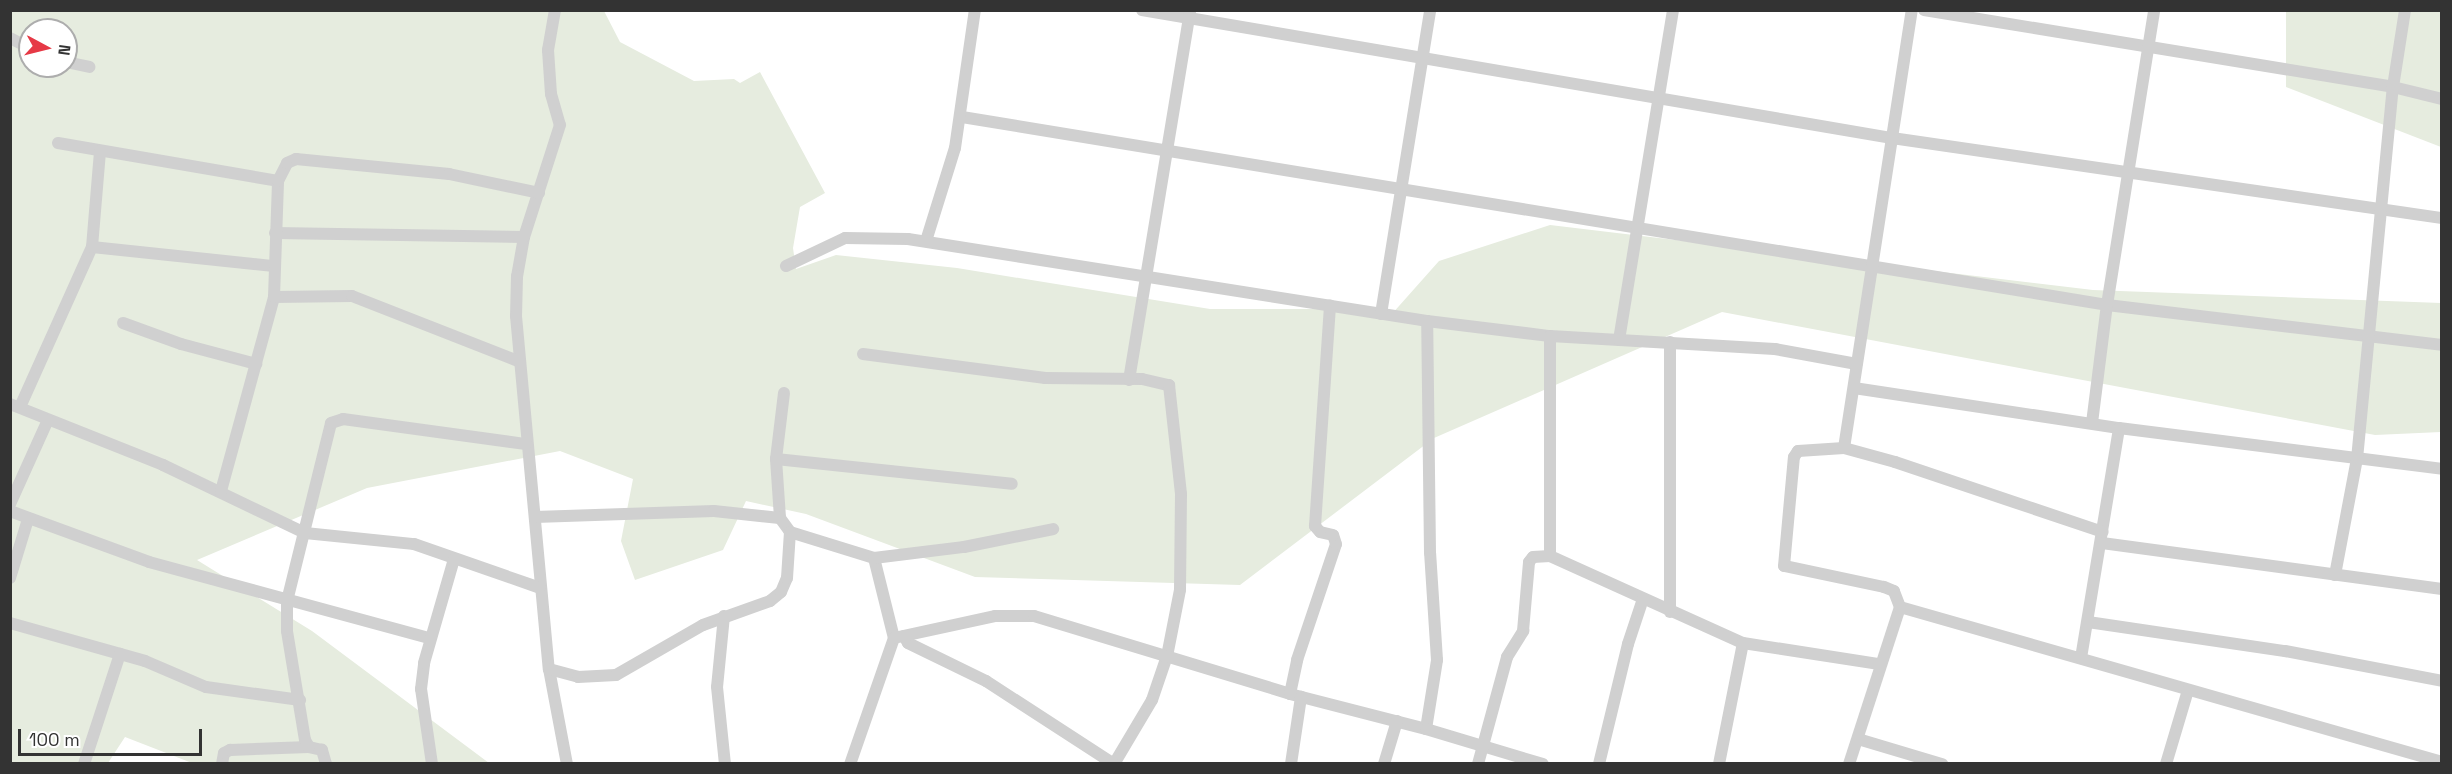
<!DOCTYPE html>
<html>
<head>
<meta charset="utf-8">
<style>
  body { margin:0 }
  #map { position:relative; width:2452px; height:774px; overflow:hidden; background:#fff; font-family:"Space Grotesk",sans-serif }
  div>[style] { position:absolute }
  .green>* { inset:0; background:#e6ecdf }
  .minor>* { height:12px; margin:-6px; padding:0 6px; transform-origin:6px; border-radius:6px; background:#d0d0d0 }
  span { translate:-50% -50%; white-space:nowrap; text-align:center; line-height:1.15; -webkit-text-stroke:6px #fff; paint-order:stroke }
  .frame { position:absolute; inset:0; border:12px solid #333; pointer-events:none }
  .north { position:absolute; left:18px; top:18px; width:60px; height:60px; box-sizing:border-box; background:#fff; border:2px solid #adadad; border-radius:50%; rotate:97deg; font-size:16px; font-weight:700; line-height:24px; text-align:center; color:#333 }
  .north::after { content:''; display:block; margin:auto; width:21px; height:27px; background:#e63946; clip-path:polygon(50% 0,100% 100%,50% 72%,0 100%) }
  .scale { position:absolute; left:18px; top:729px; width:184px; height:27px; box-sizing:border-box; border:3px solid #333; border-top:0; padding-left:8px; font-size:18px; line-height:21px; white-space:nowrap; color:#333; -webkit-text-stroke:4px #fff; paint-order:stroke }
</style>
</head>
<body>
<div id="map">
  <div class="green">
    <div style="clip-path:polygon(evenodd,10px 11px,604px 11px,620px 42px,694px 81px,734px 79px,740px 83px,760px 72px,825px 193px,800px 207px,793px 248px,796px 269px,836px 255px,957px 268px,1210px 309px,1352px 309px,1391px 315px,1439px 261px,1550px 225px,2093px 290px,2441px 303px,2441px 432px,2375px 435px,1722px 312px,1434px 438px,1240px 585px,975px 577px,806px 514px,746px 501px,723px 550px,635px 580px,621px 541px,633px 479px,560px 451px,367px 488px,197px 560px,312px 631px,489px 763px,192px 763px,125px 737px,108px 763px,11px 763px,10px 11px,30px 30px,66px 30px,66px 66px,30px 66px,30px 30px)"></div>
    <div style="clip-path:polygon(2286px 11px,2441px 11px,2441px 147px,2286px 87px)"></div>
  </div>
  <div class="minor">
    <div style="left:555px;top:10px;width:41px;rotate:99.9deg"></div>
    <div style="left:548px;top:50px;width:44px;rotate:86.1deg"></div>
    <div style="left:551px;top:94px;width:32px;rotate:74deg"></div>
    <div style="left:560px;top:125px;width:118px;rotate:107.8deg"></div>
    <div style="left:524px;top:237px;width:40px;rotate:100deg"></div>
    <div style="left:517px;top:276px;width:40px;rotate:91.4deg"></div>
    <div style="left:516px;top:316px;width:355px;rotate:84.7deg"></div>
    <div style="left:549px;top:669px;width:97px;rotate:79.3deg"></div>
    <div style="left:1142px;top:10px;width:761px;rotate:9.69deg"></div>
    <div style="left:1892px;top:138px;width:556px;rotate:8.28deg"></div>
    <div style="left:1924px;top:10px;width:475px;rotate:9.3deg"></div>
    <div style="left:2393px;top:87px;width:50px;rotate:13.8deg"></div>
    <div style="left:10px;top:38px;width:22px;rotate:27deg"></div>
    <div style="left:66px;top:62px;width:24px;rotate:12deg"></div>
    <div style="left:962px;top:117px;width:1160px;rotate:9.32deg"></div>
    <div style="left:2107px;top:305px;width:337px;rotate:6.8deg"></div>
    <div style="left:58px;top:143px;width:223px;rotate:9.8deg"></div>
    <div style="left:275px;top:233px;width:249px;rotate:0.9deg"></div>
    <div style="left:926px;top:241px;width:97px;rotate:-72.7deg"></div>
    <div style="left:955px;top:148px;width:139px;rotate:-81.8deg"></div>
    <div style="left:92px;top:247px;width:183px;rotate:6deg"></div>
    <div style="left:786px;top:266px;width:65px;rotate:-25.4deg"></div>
    <div style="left:845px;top:238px;width:63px;rotate:0.9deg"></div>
    <div style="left:908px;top:239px;width:525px;rotate:8.98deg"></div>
    <div style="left:1427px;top:321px;width:124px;rotate:7deg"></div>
    <div style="left:1550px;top:336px;width:225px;rotate:3.3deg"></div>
    <div style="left:1775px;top:349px;width:83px;rotate:10.4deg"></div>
    <div style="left:274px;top:297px;width:78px;rotate:-0.7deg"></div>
    <div style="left:352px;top:296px;width:178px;rotate:21.4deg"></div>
    <div style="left:1381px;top:314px;width:308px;rotate:-80.8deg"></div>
    <div style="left:123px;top:323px;width:62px;rotate:19.9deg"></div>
    <div style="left:181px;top:344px;width:78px;rotate:14.9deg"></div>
    <div style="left:1550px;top:336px;width:220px;rotate:90deg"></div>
    <div style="left:1550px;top:556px;width:212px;rotate:24.3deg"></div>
    <div style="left:1743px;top:643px;width:138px;rotate:8.8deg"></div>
    <div style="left:1619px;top:340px;width:334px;rotate:-80.7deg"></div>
    <div style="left:1670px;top:342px;width:270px;rotate:90deg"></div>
    <div style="left:863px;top:354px;width:184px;rotate:7.5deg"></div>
    <div style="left:1045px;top:378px;width:97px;rotate:0.6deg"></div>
    <div style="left:1142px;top:379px;width:28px;rotate:13deg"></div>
    <div style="left:1169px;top:385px;width:110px;rotate:83.7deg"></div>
    <div style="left:1181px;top:494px;width:96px;rotate:90.6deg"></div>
    <div style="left:1180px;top:590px;width:67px;rotate:101.1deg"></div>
    <div style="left:1167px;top:656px;width:46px;rotate:108.8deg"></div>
    <div style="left:1152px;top:700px;width:74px;rotate:120.7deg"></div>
    <div style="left:1129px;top:380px;width:374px;rotate:-80.6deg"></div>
    <div style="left:1854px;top:388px;width:268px;rotate:8.6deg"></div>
    <div style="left:2119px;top:428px;width:326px;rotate:7.2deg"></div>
    <div style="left:784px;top:393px;width:66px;rotate:96.9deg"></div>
    <div style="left:776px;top:459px;width:59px;rotate:86.1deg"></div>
    <div style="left:780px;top:518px;width:17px;rotate:54deg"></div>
    <div style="left:790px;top:532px;width:88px;rotate:17.2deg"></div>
    <div style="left:874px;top:558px;width:82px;rotate:76deg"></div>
    <div style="left:894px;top:638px;width:133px;rotate:109.2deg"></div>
    <div style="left:10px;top:404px;width:165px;rotate:21.7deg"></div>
    <div style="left:163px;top:465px;width:157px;rotate:25.6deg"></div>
    <div style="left:305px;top:533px;width:110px;rotate:5.8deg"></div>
    <div style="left:414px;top:544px;width:133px;rotate:19.2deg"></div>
    <div style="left:20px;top:407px;width:175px;rotate:-65.8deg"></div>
    <div style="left:92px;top:247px;width:96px;rotate:-85.2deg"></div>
    <div style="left:2092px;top:423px;width:119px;rotate:-82.8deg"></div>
    <div style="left:2107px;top:305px;width:299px;rotate:-80.9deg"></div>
    <div style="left:1844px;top:448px;width:443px;rotate:-81.2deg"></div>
    <div style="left:776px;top:459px;width:237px;rotate:6deg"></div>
    <div style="left:221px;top:491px;width:201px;rotate:-74.7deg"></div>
    <div style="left:274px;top:297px;width:116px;rotate:-88deg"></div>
    <div style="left:278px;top:181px;width:20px;rotate:-63deg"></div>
    <div style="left:287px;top:163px;width:10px;rotate:-24deg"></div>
    <div style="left:296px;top:159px;width:154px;rotate:5.6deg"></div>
    <div style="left:449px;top:174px;width:92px;rotate:11.9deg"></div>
    <div style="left:10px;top:504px;width:92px;rotate:-65.7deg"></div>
    <div style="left:10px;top:511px;width:148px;rotate:20.1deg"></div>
    <div style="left:149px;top:562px;width:289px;rotate:15.2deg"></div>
    <div style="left:535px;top:517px;width:179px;rotate:-1.9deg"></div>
    <div style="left:714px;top:511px;width:66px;rotate:6.1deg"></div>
    <div style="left:2102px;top:543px;width:343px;rotate:7.7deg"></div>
    <div style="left:874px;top:558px;width:91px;rotate:-7deg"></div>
    <div style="left:964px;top:547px;width:91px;rotate:-11.4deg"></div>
    <div style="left:2335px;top:575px;width:118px;rotate:-79.3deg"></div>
    <div style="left:2357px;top:459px;width:374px;rotate:-84.5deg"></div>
    <div style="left:2393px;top:87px;width:78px;rotate:-81.1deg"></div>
    <div style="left:10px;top:578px;width:62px;rotate:-73deg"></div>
    <div style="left:1900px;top:607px;width:564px;rotate:15.96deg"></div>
    <div style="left:724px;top:616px;width:71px;rotate:95.6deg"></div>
    <div style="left:717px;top:687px;width:77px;rotate:84.1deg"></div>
    <div style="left:2088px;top:622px;width:199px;rotate:8.4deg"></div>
    <div style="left:2285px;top:651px;width:160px;rotate:10.8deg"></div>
    <div style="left:10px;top:623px;width:140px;rotate:15.7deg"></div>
    <div style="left:145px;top:661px;width:66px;rotate:23.1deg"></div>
    <div style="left:206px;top:687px;width:95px;rotate:7.9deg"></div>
    <div style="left:904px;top:636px;width:8px;rotate:60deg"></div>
    <div style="left:908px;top:643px;width:87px;rotate:26deg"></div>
    <div style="left:986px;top:681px;width:153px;rotate:33deg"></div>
    <div style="left:894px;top:638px;width:103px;rotate:-12.3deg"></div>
    <div style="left:995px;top:616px;width:39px"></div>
    <div style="left:1034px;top:616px;width:268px;rotate:16.9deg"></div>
    <div style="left:1290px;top:694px;width:140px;rotate:14.4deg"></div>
    <div style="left:1426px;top:729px;width:70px;rotate:-80.9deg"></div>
    <div style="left:1437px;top:660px;width:107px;rotate:-93.7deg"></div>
    <div style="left:1430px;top:553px;width:232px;rotate:-90.7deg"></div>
    <div style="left:2081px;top:658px;width:233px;rotate:-80.6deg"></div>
    <div style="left:549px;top:669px;width:30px;rotate:15deg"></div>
    <div style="left:578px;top:677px;width:38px;rotate:-3deg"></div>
    <div style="left:616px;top:675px;width:100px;rotate:-29.9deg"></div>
    <div style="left:703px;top:625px;width:71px;rotate:-19.7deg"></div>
    <div style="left:770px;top:601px;width:14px;rotate:-39deg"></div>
    <div style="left:781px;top:592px;width:15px;rotate:-67deg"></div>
    <div style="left:787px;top:578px;width:46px;rotate:-86.3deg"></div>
    <div style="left:1290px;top:694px;width:35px;rotate:-78deg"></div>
    <div style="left:1297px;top:660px;width:122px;rotate:-71.4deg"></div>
    <div style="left:1336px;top:544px;width:9px;rotate:-108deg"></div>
    <div style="left:1333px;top:535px;width:13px;rotate:-167deg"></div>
    <div style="left:1320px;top:532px;width:8px;rotate:-130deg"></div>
    <div style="left:1315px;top:526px;width:221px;rotate:-86.1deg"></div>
    <div style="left:1426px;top:729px;width:122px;rotate:16.7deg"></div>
    <div style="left:1858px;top:739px;width:88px;rotate:16.6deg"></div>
    <div style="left:84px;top:764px;width:116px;rotate:-71.9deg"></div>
    <div style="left:222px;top:764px;width:11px;rotate:-80deg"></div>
    <div style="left:224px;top:753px;width:7px;rotate:-27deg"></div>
    <div style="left:230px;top:750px;width:79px;rotate:-2.2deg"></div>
    <div style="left:326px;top:764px;width:15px;rotate:-106deg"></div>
    <div style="left:322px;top:750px;width:13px;rotate:-167deg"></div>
    <div style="left:309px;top:747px;width:8px;rotate:-120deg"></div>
    <div style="left:305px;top:740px;width:110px;rotate:-99.4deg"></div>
    <div style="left:287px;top:631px;width:30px;rotate:-90deg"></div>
    <div style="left:287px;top:601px;width:183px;rotate:-76.1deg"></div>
    <div style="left:331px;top:423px;width:13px;rotate:-18deg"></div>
    <div style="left:343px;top:419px;width:185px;rotate:7.8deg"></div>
    <div style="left:432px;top:764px;width:76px;rotate:-98.3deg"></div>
    <div style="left:421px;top:689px;width:26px;rotate:-83deg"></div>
    <div style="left:424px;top:663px;width:108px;rotate:-73.9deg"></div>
    <div style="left:1291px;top:764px;width:68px;rotate:-81.5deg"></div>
    <div style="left:1384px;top:764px;width:45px;rotate:-73.2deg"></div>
    <div style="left:1478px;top:764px;width:111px;rotate:-74.8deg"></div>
    <div style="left:1507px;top:657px;width:31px;rotate:-58deg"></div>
    <div style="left:1523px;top:631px;width:69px;rotate:-85deg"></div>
    <div style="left:1529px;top:562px;width:6px;rotate:-51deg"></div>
    <div style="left:1533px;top:557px;width:17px;rotate:-3deg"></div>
    <div style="left:1599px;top:764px;width:123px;rotate:-76.4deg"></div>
    <div style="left:1628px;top:644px;width:47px;rotate:-71.6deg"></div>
    <div style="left:1719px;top:764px;width:123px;rotate:-78.8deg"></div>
    <div style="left:1849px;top:764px;width:165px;rotate:-72deg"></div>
    <div style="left:1900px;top:607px;width:17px;rotate:-111deg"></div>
    <div style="left:1894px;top:591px;width:11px;rotate:-158deg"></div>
    <div style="left:1884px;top:587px;width:102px;rotate:-168.1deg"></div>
    <div style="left:1784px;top:566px;width:109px;rotate:-84.8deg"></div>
    <div style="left:1794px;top:457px;width:7px;rotate:-56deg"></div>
    <div style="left:1798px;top:451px;width:46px;rotate:-3.7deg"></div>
    <div style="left:1844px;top:448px;width:53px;rotate:15.4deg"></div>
    <div style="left:1895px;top:462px;width:219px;rotate:18.6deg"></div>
    <div style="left:2166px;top:764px;width:77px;rotate:-73.4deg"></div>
  </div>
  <div class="frame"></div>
  <div class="north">N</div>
  <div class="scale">100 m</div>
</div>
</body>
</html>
